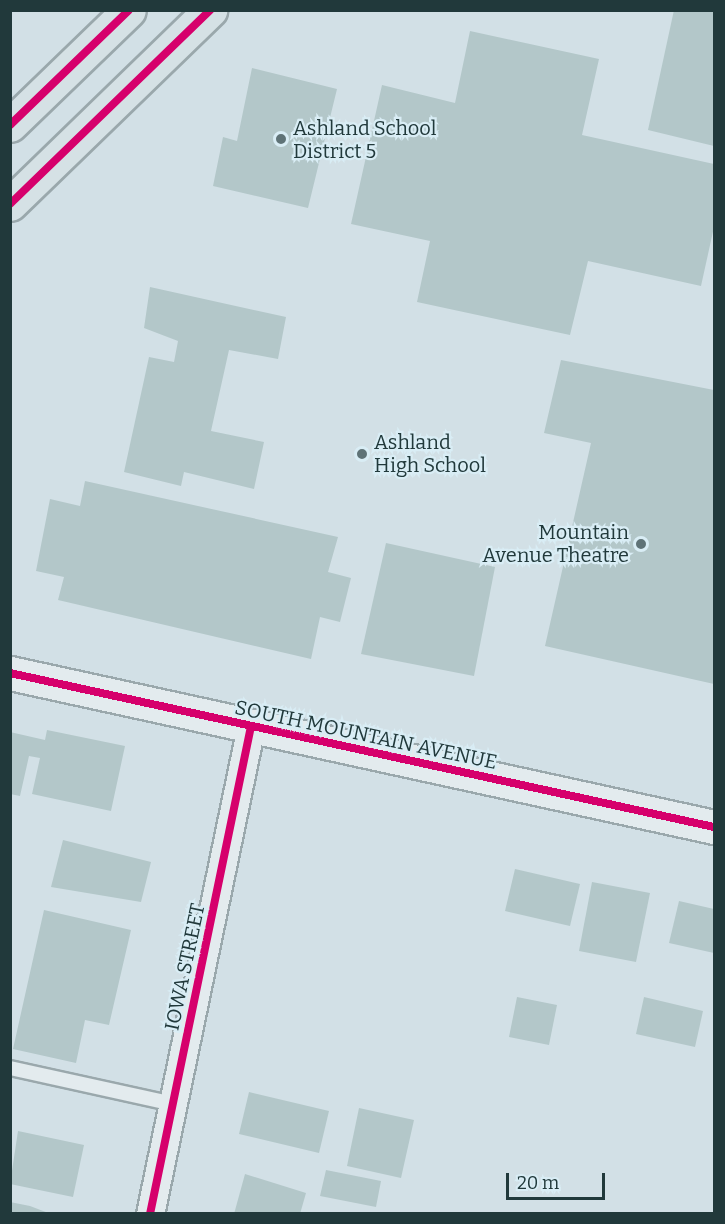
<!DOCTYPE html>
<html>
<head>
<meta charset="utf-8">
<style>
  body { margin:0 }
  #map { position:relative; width:725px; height:1224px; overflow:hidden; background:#d2e0e6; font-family:Bitter,serif }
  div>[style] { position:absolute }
  .building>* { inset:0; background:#b3c7c9 }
  .roads { filter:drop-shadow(2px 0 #9aa8ac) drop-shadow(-2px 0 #9aa8ac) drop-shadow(0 2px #9aa8ac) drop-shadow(0 -2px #9aa8ac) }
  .service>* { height:14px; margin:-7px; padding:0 7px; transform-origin:7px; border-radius:7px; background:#e3ebee }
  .minor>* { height:27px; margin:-13.5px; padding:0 13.5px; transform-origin:13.5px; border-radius:13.5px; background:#e3ebee }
  .tertiary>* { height:33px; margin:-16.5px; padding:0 16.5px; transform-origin:16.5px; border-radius:16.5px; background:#e3ebee }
  .primary>* { height:33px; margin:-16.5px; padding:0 16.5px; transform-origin:16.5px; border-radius:16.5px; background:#d5e1e5 }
  .cycleway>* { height:8px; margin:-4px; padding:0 4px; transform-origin:4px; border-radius:4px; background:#d6006c }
  .dots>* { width:16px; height:16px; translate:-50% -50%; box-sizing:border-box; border:3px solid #d9edf5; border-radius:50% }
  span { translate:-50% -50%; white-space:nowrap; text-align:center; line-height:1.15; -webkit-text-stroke:4.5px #d9edf5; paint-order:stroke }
  .poi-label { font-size:20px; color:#21393b }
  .left { translate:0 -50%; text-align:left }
  .right { translate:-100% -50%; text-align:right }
  .street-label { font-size:20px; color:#21393b }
  .frame { position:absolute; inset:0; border:12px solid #21393b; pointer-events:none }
  .scale { position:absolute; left:506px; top:1173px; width:99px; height:27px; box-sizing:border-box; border:3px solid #21393b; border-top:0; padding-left:8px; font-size:18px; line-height:21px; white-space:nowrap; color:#21393b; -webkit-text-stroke:4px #d9edf5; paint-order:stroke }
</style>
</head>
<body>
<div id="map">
  <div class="building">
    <div style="clip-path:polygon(674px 10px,714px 10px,714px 146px,648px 130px)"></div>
    <div style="clip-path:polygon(470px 31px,599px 59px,582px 135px,714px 164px,714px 227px,701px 286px,588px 261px,570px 335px,417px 302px,430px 241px,351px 224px,382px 85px,455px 103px)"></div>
    <div style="clip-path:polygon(252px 68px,337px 89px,308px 208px,213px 186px,223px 137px,237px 141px)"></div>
    <div style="clip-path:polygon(150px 287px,286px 317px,278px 359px,229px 350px,211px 431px,264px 442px,254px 489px,184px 472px,181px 486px,124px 472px,149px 357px,174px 362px,178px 341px,144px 328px)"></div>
    <div style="clip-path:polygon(561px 360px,714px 390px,714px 684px,545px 646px,591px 443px,544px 433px)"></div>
    <div style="clip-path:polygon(85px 481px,338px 537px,328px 572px,351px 578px,340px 622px,320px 617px,311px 659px,58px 600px,64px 577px,36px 571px,50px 499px,80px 506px)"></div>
    <div style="clip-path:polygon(386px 543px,495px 567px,474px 676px,361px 654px)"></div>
    <div style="clip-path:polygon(47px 730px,125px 746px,111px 811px,32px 794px,40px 758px,29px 756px,20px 796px,10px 794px,10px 732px,45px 740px)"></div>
    <div style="clip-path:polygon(63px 840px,151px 862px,141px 902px,51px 887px)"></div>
    <div style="clip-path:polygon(515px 869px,580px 884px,570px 926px,505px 911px)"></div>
    <div style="clip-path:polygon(592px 882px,650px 893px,636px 962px,579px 951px)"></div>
    <div style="clip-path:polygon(679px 901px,714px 909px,714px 953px,669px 943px)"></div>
    <div style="clip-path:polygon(44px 910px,131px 930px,109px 1025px,85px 1020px,76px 1063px,13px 1049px)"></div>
    <div style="clip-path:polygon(517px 997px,557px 1005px,549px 1045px,509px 1037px)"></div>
    <div style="clip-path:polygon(644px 997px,703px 1011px,695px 1047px,636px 1034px)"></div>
    <div style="clip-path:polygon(249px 1092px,329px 1111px,319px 1153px,239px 1134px)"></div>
    <div style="clip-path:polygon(359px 1108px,414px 1120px,401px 1178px,347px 1166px)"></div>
    <div style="clip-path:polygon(18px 1131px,84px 1145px,73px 1197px,10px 1184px)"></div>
    <div style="clip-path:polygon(326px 1170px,381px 1181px,376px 1207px,320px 1196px)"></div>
    <div style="clip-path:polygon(245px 1174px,306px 1193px,300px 1214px,234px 1214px)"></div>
    <div style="clip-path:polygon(10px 1202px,30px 1206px,51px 1214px,10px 1214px)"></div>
  </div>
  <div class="roads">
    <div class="service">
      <div style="left:10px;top:1068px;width:168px;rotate:12.4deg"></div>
    </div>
    <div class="minor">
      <div style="left:150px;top:1214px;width:496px;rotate:-78.3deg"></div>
    </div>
    <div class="tertiary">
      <div style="left:10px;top:673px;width:721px;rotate:12.34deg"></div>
    </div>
    <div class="primary">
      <div style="left:10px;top:125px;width:165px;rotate:-44deg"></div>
      <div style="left:10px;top:204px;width:279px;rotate:-44.1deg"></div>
    </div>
  </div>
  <div class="cycleway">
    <div style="left:10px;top:125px;width:165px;rotate:-44deg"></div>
    <div style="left:10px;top:204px;width:279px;rotate:-44.1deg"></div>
    <div style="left:10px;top:673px;width:721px;rotate:12.34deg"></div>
    <div style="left:150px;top:1214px;width:496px;rotate:-78.3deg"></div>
  </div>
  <div class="dots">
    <div style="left:281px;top:139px;background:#5f7377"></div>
    <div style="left:362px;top:454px;background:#5f7377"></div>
    <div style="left:641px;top:544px;background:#5f7377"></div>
  </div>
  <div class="poi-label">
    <span class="left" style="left:293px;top:140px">Ashland School<br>District 5</span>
    <span class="left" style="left:374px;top:454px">Ashland<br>High School</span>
    <span class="right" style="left:629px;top:544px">Mountain<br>Avenue Theatre</span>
  </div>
  <div class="street-label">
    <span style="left:366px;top:735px;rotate:12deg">SOUTH MOUNTAIN AVENUE</span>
    <span style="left:185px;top:967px;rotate:-78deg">IOWA STREET</span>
  </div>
  <div class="frame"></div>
  <div class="scale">20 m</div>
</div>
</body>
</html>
